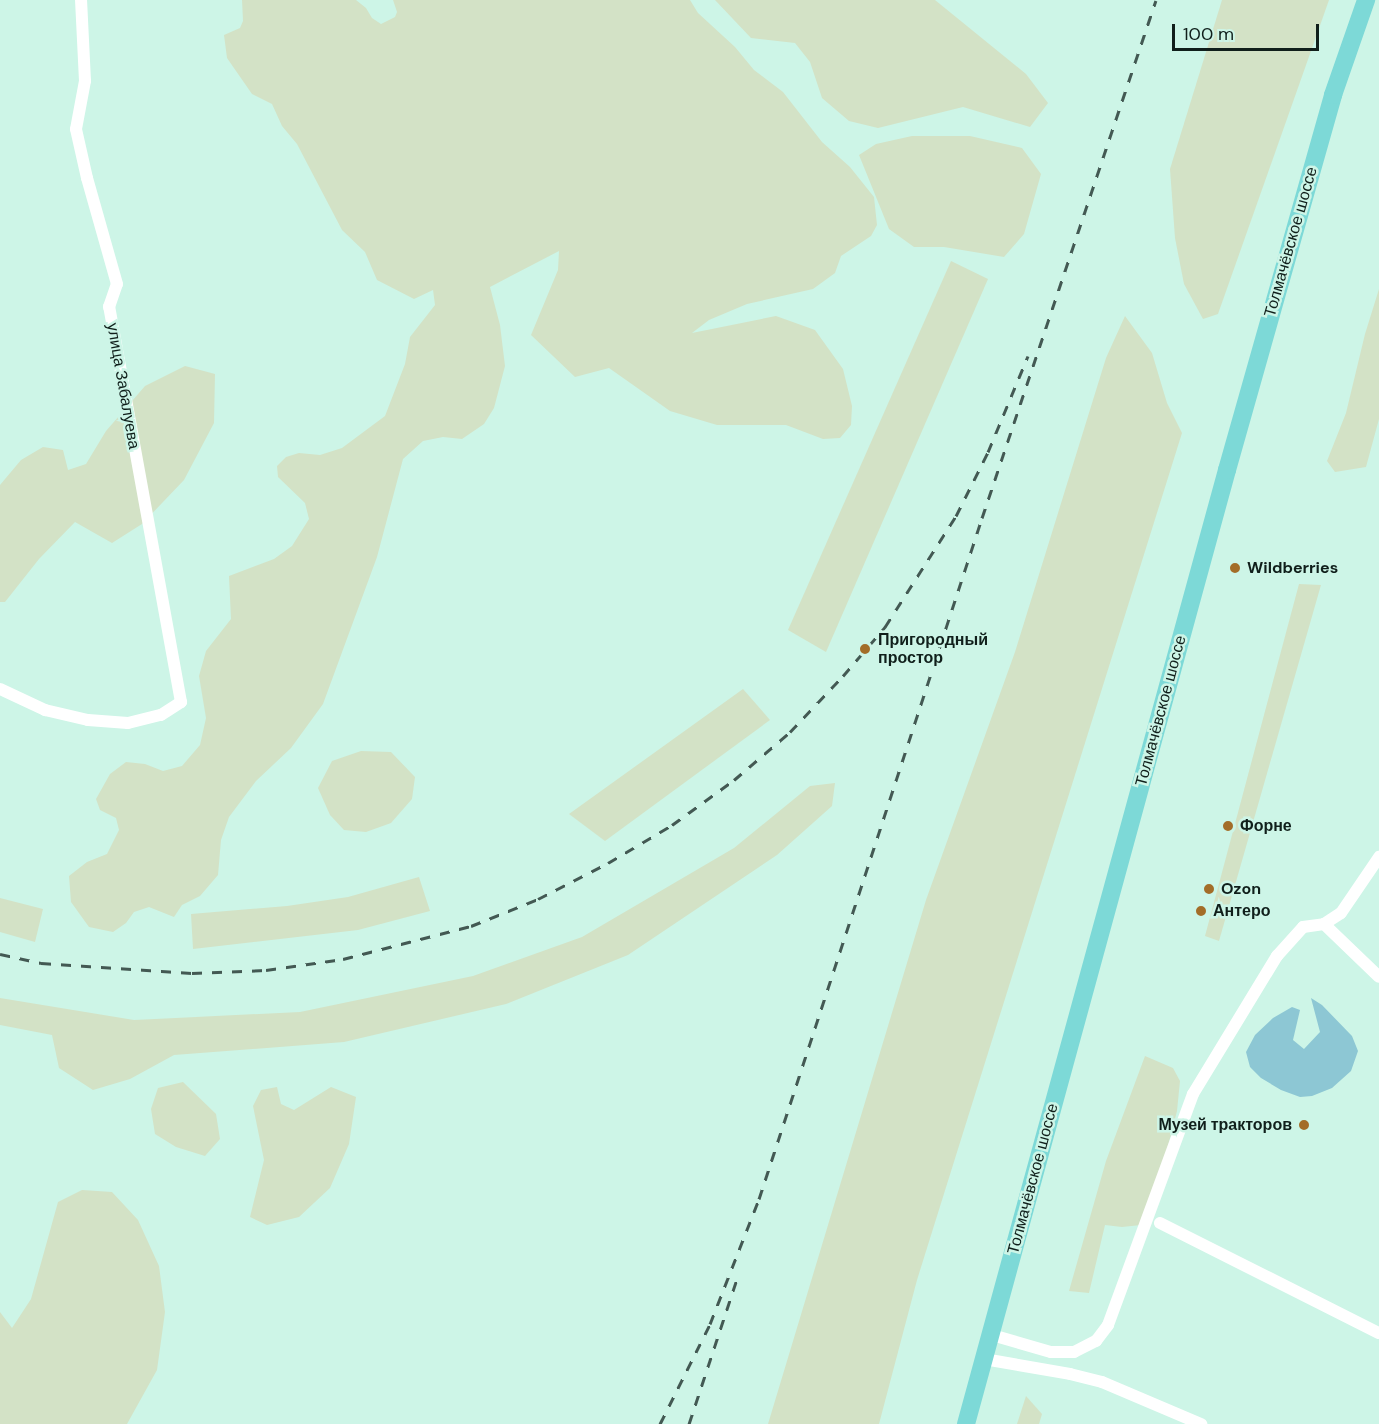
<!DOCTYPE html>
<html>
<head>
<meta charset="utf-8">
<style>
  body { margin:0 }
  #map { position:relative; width:1379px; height:1424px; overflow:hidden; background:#cdf5e7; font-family:"DM Sans",sans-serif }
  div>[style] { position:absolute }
  .green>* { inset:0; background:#d3e2c6 }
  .water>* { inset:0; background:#8dc7d4 }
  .minor>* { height:12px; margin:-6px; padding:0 6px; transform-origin:6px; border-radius:6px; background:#fff }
  .primary>* { height:18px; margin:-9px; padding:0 9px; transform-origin:9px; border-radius:9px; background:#7dd9d7 }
  .rail>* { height:3px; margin-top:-1.5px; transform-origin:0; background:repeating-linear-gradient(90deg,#435953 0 10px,transparent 0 20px) }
  .dots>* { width:16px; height:16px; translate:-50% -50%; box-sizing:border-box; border:3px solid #cdf5e7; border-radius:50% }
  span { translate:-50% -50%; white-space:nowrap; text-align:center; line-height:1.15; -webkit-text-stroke:5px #cdf5e7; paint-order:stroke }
  .street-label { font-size:16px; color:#101f1b }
  .poi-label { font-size:16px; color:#101f1b; font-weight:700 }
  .left { translate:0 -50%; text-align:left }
  .right { translate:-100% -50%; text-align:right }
  .scale { position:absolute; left:1172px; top:24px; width:147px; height:27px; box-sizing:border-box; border:3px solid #101f1b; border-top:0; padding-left:8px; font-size:18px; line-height:21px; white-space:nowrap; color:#101f1b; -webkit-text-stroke:4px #cdf5e7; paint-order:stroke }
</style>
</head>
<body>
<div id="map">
  <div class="green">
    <div style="clip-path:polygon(242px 0,356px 0,366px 8px,372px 18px,381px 24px,395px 17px,397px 12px,393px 0,690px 0,698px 13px,735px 47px,754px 70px,783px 92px,822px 142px,850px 167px,874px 197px,877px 225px,871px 236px,841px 256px,835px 273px,813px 289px,747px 304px,709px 320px,692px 333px,776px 316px,815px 330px,843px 369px,852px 406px,851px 425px,840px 438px,823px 439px,786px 425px,717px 425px,670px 411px,609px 368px,575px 377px,531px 335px,558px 270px,559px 251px,490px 287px,500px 325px,505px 366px,494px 408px,484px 424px,462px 439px,443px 437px,423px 441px,403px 459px,377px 557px,323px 704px,291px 748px,256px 781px,229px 817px,221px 840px,218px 875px,200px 896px,182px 905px,174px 917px,149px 907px,134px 912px,126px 923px,113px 932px,89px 927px,71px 902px,69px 876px,87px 862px,107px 854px,119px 830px,116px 818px,100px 810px,96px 799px,110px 774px,126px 762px,145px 764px,163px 771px,182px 766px,200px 745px,206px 718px,199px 676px,206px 651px,231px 619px,229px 576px,274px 559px,292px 546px,309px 519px,305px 503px,278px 477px,277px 466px,286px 457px,299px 453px,320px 455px,342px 448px,385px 416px,405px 364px,410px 337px,435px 305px,433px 290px,414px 299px,377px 280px,365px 252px,342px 230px,297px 144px,282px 126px,272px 104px,252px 94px,227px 58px,224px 35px,240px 28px,243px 21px)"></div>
    <div style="clip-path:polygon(715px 0,935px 0,1026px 74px,1048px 103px,1030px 127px,963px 107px,878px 128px,849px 121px,822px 98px,810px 62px,795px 43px,751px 38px)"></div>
    <div style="clip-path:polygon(1222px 0,1329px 0,1218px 314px,1203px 319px,1184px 284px,1175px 238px,1170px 169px)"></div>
    <div style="clip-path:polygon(912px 136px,970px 136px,1022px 148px,1041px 174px,1024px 234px,1004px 257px,944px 247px,914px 247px,889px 229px,859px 155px,876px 144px)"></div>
    <div style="clip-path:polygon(951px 261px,988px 279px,826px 652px,788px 630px)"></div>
    <div style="clip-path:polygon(1379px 289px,1379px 419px,1366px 467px,1335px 472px,1327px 461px,1346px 413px,1365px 334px)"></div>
    <div style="clip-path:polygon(1125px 316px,1152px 353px,1167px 403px,1182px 433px,917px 1280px,879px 1424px,768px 1424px,926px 900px,1015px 652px,1106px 358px)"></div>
    <div style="clip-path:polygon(185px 366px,215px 374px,214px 423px,184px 480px,142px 524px,112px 543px,75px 522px,39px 559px,5px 602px,0 602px,0 485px,21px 460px,43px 447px,63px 450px,68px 470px,86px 464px,106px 431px,145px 386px)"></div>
    <div style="clip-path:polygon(1299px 584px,1321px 585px,1219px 941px,1205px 936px)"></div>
    <div style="clip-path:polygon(743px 689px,770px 720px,605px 841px,569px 814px)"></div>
    <div style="clip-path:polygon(361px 751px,391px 752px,415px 777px,412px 799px,391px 823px,366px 832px,344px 830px,330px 815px,318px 788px,332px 761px)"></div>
    <div style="clip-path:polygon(835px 783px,832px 806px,777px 855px,628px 955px,506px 1004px,344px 1042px,174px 1055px,130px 1079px,93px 1090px,59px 1068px,52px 1035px,0 1025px,0 998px,134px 1020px,300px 1012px,473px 976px,582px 937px,734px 848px,810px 786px)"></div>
    <div style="clip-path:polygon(419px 877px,430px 911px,358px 930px,193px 949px,191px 914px,287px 906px,348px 897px)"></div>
    <div style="clip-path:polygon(0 898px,43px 909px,35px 942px,0 932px)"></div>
    <div style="clip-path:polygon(1145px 1056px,1173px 1068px,1180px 1081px,1177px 1111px,1168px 1146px,1141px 1225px,1122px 1227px,1105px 1225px,1089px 1293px,1069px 1291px,1106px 1161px)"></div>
    <div style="clip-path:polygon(183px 1082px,216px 1114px,220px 1139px,205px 1156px,176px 1147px,155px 1134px,151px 1109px,158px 1088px)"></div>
    <div style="clip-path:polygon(277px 1087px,281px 1104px,294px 1110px,331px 1087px,356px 1097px,349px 1144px,330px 1188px,299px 1217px,267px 1225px,250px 1217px,264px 1160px,253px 1106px,261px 1090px)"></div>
    <div style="clip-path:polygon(82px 1190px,112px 1192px,138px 1220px,159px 1266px,165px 1312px,157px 1370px,127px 1424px,0 1424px,0 1312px,12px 1328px,31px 1299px,58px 1202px)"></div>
    <div style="clip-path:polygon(1026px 1396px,1042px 1414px,1039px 1424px,1017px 1424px)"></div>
  </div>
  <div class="water">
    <div style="clip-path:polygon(1311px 998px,1322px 1005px,1352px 1036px,1358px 1051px,1351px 1071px,1332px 1088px,1312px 1096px,1300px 1097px,1281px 1090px,1261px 1078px,1250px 1067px,1246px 1052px,1255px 1035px,1273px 1018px,1292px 1007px,1300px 1010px,1293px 1040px,1304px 1049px,1320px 1032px)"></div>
  </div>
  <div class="minor">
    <div style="left:0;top:689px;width:50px;rotate:25deg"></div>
    <div style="left:45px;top:710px;width:44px;rotate:13.1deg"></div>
    <div style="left:88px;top:720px;width:40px;rotate:4.3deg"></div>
    <div style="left:128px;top:723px;width:34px;rotate:-14deg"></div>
    <div style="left:161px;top:715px;width:24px;rotate:-33deg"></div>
    <div style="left:181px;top:702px;width:402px;rotate:-100.3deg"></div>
    <div style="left:109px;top:307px;width:24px;rotate:-71deg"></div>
    <div style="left:117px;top:284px;width:110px;rotate:-105.8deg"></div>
    <div style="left:87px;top:178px;width:50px;rotate:-102.7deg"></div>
    <div style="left:76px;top:129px;width:49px;rotate:-79.4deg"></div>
    <div style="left:85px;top:81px;width:81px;rotate:-92.8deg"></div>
    <div style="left:1324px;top:924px;width:76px;rotate:43.9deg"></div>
    <div style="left:1160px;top:1223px;width:245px;rotate:26.7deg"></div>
    <div style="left:992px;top:1335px;width:61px;rotate:16.1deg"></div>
    <div style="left:1051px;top:1352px;width:23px"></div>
    <div style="left:1074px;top:1352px;width:25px;rotate:-27deg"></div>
    <div style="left:1096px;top:1341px;width:20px;rotate:-53deg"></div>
    <div style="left:1108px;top:1325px;width:246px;rotate:-69.8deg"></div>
    <div style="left:1193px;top:1094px;width:162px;rotate:-58.7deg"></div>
    <div style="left:1277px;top:956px;width:39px;rotate:-48deg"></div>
    <div style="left:1303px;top:927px;width:21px;rotate:-8deg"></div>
    <div style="left:1324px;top:924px;width:20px;rotate:-33deg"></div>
    <div style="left:1341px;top:913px;width:68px;rotate:-55.8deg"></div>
    <div style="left:984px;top:1359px;width:87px;rotate:9.9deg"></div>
    <div style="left:1070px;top:1374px;width:33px;rotate:14deg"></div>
    <div style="left:1102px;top:1382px;width:108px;rotate:23deg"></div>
  </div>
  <div class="primary">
    <div style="left:966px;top:1424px;width:989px;rotate:-74.7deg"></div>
    <div style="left:1227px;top:470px;width:390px;rotate:-74.2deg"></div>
    <div style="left:1333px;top:95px;width:101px;rotate:-70.8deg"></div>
  </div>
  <div class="rail">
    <div style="left:0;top:954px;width:42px;rotate:12.4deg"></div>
    <div style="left:41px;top:963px;width:151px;rotate:3.8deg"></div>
    <div style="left:192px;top:973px;width:74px;rotate:-2.3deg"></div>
    <div style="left:266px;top:970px;width:78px;rotate:-8.1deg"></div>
    <div style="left:343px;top:959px;width:132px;rotate:-14.5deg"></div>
    <div style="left:471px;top:926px;width:72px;rotate:-21.9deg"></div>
    <div style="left:538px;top:899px;width:79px;rotate:-27.2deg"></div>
    <div style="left:608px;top:863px;width:74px;rotate:-30.7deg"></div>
    <div style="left:672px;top:825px;width:77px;rotate:-36deg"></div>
    <div style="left:734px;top:780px;width:74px;rotate:-40.6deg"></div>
    <div style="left:790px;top:732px;width:77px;rotate:-46.6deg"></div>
    <div style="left:843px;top:676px;width:65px;rotate:-49.4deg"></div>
    <div style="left:885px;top:627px;width:132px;rotate:-57.4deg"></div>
    <div style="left:956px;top:516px;width:72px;rotate:-63.4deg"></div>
    <div style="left:988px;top:452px;width:104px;rotate:-67.4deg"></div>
    <div style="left:660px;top:1424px;width:112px;rotate:-63.4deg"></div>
    <div style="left:710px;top:1324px;width:134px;rotate:-68.6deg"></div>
    <div style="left:759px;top:1199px;width:717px;rotate:-71.87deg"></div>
    <div style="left:982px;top:518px;width:546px;rotate:-71.43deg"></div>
    <div style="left:689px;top:1424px;width:156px;rotate:-71.7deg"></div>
  </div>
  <div class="dots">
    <div style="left:1235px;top:568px;background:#a36d28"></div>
    <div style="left:865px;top:649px;background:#a36d28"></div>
    <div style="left:1228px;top:826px;background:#a36d28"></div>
    <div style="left:1209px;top:889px;background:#a36d28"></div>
    <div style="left:1201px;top:911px;background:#a36d28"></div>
    <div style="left:1304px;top:1125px;background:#a36d28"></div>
  </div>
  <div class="street-label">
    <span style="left:1291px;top:242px;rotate:-74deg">Толмачёвское шоссе</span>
    <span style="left:123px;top:386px;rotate:80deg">улица Забалуева</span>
    <span style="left:1161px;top:711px;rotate:-75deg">Толмачёвское шоссе</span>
    <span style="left:1033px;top:1179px;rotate:-75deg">Толмачёвское шоссе</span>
  </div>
  <div class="poi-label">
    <span class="left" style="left:1247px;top:568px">Wildberries</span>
    <span class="left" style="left:878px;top:649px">Пригородный<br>простор</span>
    <span class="left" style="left:1240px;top:826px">Форне</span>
    <span class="left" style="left:1221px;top:889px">Ozon</span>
    <span class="left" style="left:1213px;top:911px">Антеро</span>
    <span class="right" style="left:1292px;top:1125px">Музей тракторов</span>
  </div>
  <div class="scale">100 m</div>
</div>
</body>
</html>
